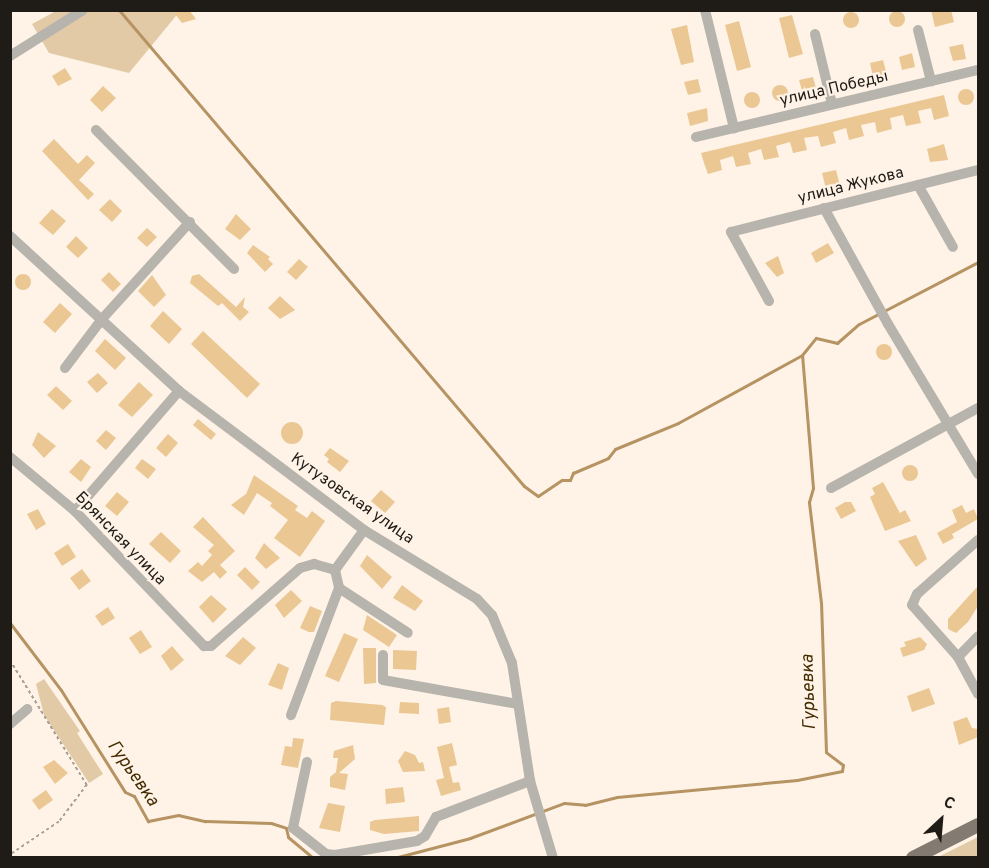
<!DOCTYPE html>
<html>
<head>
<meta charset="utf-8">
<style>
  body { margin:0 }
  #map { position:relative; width:989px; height:868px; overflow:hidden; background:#fef3e6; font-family:Overpass,sans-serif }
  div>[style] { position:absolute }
  .green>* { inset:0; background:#e3caa7 }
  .stream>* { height:3px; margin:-1.5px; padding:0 1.5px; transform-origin:1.5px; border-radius:1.5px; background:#b69362 }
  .building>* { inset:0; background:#ebc794 }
  .round { border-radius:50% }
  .path>* { height:1.5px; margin-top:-0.75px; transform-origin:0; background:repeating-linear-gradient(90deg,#a79f95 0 3px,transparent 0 6px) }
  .minor>* { height:10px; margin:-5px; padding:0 5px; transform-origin:5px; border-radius:5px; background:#b7b3ad }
  .major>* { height:14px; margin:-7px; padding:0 7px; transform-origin:7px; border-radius:7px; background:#837b71 }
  span { translate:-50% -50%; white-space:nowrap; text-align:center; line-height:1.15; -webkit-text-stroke:4.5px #fef3e6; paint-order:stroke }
  .street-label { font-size:16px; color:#1f1b16 }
  .water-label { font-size:18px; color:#432b00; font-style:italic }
  .frame { position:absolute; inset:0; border:12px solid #1f1b16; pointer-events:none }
  .north { position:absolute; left:911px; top:790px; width:60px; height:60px; -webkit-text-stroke:4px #fef3e6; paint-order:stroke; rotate:26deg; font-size:16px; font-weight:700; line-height:24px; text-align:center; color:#1f1b16 }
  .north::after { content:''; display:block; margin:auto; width:21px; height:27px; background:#1f1b16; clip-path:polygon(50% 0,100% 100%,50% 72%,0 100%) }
</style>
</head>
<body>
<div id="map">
  <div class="green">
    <div style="clip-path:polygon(56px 11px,180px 11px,129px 73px,49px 53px,32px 24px)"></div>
    <div style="clip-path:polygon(44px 679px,80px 731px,77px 733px,103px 774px,89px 783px,44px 715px,36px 684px)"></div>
    <div style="clip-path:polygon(978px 837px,978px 857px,938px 857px)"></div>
  </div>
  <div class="stream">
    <div style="left:119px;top:10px;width:625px;rotate:49.61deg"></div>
    <div style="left:524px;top:486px;width:17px;rotate:36deg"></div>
    <div style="left:538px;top:496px;width:29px;rotate:-34deg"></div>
    <div style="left:562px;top:480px;width:8px"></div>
    <div style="left:570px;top:480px;width:8px;rotate:-67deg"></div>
    <div style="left:573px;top:473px;width:38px;rotate:-23deg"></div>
    <div style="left:608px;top:458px;width:11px;rotate:-52deg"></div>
    <div style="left:615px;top:449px;width:68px;rotate:-22.4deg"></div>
    <div style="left:678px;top:423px;width:141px;rotate:-28.7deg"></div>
    <div style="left:10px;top:623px;width:84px;rotate:52.7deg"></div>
    <div style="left:61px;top:690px;width:120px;rotate:57.9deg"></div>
    <div style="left:125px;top:792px;width:10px;rotate:24deg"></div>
    <div style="left:134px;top:796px;width:29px;rotate:61deg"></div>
    <div style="left:148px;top:821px;width:31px;rotate:-11deg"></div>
    <div style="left:178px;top:815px;width:28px;rotate:13deg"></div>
    <div style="left:205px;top:821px;width:66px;rotate:1.7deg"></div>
    <div style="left:271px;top:823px;width:16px;rotate:18deg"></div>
    <div style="left:286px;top:828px;width:9px;rotate:77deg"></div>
    <div style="left:288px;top:837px;width:33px;rotate:40deg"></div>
    <div style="left:394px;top:858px;width:79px;rotate:-14.7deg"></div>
    <div style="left:470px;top:838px;width:100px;rotate:-20.4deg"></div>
    <div style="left:564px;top:803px;width:21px;rotate:5deg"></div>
    <div style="left:585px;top:805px;width:33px;rotate:-14deg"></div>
    <div style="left:617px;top:797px;width:181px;rotate:-5.4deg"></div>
    <div style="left:797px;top:780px;width:46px;rotate:-11.3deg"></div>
    <div style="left:842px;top:771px;width:6px;rotate:-81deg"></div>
    <div style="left:843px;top:765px;width:21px;rotate:-143deg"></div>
    <div style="left:826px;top:752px;width:149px;rotate:-91.9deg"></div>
    <div style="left:821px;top:603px;width:102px;rotate:-96.8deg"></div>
    <div style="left:809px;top:502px;width:15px;rotate:-74deg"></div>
    <div style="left:813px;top:488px;width:133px;rotate:-94.7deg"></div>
    <div style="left:802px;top:355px;width:22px;rotate:-51deg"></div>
    <div style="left:816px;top:338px;width:22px;rotate:13deg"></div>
    <div style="left:837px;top:343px;width:29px;rotate:-41deg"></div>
    <div style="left:859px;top:324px;width:134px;rotate:-27.5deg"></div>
  </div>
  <div class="building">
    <div style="clip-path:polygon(172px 10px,189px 10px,196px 19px,182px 23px)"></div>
    <div style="clip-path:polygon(931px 10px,951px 10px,954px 22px,935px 27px)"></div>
    <div class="round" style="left:889px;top:11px;width:16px;height:16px"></div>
    <div class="round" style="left:843px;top:12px;width:16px;height:16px"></div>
    <div style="clip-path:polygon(792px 15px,803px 54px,789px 58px,779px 18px)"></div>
    <div style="clip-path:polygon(739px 21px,751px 67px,737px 71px,725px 25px)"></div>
    <div style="clip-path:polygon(687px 25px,694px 62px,681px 65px,671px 29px)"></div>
    <div style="clip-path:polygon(963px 44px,966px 59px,953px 61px,949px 47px)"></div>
    <div style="clip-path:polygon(912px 53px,915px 67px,902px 70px,899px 57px)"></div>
    <div style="clip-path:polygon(883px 60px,887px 75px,873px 77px,870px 63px)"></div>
    <div style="clip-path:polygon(65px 68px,72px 79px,58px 86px,52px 76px)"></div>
    <div style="clip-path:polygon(813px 77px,817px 92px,803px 94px,799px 80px)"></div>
    <div style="clip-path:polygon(698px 79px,701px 92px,688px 95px,684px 82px)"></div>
    <div class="round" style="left:772px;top:85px;width:16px;height:16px"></div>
    <div style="clip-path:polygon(103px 86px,116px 98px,102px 112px,90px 100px)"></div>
    <div class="round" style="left:958px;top:89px;width:16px;height:16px"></div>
    <div class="round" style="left:744px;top:92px;width:16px;height:16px"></div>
    <div style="clip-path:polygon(944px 95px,949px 116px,934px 120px,931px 108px,918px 111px,921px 123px,906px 126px,903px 115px,890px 118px,892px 129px,877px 133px,875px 122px,861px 125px,864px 136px,849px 140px,846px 128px,833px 132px,836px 143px,821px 147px,818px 136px,804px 138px,807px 150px,793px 153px,790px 142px,776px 146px,779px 157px,764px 160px,761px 149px,748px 153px,751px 164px,736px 167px,733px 156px,720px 160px,722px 170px,708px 174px,704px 163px,701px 153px)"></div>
    <div style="clip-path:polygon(707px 108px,708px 121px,690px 126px,687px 113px)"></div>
    <div style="clip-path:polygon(54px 139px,78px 164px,87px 155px,95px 163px,79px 180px,94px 194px,88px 200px,42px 151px)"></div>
    <div style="clip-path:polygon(944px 144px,948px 160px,930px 162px,927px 149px)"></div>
    <div style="clip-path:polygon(836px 170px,841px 189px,827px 193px,822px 173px)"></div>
    <div style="clip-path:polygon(110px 199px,122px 211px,112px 222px,99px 210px)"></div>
    <div style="clip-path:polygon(52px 209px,66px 221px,53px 235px,39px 223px)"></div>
    <div style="clip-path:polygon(236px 214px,251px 229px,240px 240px,225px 229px)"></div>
    <div style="clip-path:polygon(147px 228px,157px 237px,147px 247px,137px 238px)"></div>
    <div style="clip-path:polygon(76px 236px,88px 248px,78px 258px,66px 247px)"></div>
    <div style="clip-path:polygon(828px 243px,834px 253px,816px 263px,811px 253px)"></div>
    <div style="clip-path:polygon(253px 245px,270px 257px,268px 259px,273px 264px,265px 272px,247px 253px)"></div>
    <div style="clip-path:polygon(778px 256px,784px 273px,777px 277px,765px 263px)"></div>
    <div style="clip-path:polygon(299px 259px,308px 267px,296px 280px,287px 272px)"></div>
    <div style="clip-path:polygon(109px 272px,121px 284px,113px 292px,101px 280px)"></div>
    <div class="round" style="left:15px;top:274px;width:16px;height:16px"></div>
    <div style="clip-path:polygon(199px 274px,236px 307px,245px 297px,243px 307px,249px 312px,240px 321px,222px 303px,218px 306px,190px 283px,192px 276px)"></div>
    <div style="clip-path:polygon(152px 275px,166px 295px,154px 307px,138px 291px)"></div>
    <div style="clip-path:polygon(280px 296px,295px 310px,280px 319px,268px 308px)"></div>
    <div style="clip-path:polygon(60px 303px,72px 314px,55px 333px,43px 322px)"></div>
    <div style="clip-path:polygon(163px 311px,182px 329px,169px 344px,150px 326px)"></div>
    <div style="clip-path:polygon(203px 331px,260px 384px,247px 398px,191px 344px)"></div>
    <div style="clip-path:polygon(105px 339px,126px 358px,115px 370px,95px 351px)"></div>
    <div class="round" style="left:876px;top:344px;width:16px;height:16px"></div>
    <div style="clip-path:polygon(98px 373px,108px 383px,97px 393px,87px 382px)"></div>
    <div style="clip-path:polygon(139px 382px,153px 395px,132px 417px,118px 405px)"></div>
    <div style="clip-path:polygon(56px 386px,72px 401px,63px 410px,47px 395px)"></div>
    <div style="clip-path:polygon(198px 419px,216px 434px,211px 440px,193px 425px)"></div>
    <div class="round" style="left:281px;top:422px;width:22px;height:22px"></div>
    <div style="clip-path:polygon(106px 430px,116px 438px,106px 450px,96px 441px)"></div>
    <div style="clip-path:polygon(38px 432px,56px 446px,44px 458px,32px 445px)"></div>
    <div style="clip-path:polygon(168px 434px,178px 443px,166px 457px,156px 448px)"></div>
    <div style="clip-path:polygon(330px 448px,349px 461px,340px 472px,327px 462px,329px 459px,324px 455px)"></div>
    <div style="clip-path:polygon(81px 459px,91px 467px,81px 482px,69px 472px)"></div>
    <div style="clip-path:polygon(142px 459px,156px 469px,148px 479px,135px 468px)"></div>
    <div class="round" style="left:902px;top:465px;width:16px;height:16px"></div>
    <div style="clip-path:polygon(254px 475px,298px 506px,295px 510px,307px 518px,312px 511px,325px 521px,300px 557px,274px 538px,288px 520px,270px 506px,272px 503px,257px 493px,244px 515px,231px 505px,246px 494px)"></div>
    <div style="clip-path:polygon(883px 482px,900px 513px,905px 510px,911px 521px,885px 531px,870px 497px,875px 494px,872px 488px)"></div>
    <div style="clip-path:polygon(381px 490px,395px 502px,385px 513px,371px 501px)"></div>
    <div style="clip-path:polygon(117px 492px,129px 502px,117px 516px,105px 506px)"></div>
    <div style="clip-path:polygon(845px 502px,851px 502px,856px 511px,841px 519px,835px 508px)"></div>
    <div style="clip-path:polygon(962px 505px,966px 513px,974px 509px,978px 519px,952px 534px,954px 538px,943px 544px,937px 533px,957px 522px,952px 510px)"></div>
    <div style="clip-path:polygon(38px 509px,46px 524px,36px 530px,27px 514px)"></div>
    <div style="clip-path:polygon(203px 517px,235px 551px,220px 565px,227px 572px,220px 579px,214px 572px,202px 582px,188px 571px,198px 562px,202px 566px,212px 555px,208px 551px,214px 545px,193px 527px)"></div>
    <div style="clip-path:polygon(161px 532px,181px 551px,170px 563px,149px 544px)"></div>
    <div style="clip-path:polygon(916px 535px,927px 559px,916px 567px,898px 541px)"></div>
    <div style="clip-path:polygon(264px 543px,280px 558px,266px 569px,255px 558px)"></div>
    <div style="clip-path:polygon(68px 544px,76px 557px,62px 566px,54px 553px)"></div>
    <div style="clip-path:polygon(367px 555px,392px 577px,382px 589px,360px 566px)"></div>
    <div style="clip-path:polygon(245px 567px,260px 582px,252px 590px,237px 575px)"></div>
    <div style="clip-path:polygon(82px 569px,91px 581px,79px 590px,70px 578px)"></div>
    <div style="clip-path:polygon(402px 585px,423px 601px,415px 611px,393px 598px)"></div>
    <div style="clip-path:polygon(978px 586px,978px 606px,968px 622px,956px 633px,948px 629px,948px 619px)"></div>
    <div style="clip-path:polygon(291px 590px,302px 601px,284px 618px,275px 605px)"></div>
    <div style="clip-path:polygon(211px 595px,227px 609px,213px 623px,199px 607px)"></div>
    <div style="clip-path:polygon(310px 606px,322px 611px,314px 632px,309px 632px,300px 628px)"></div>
    <div style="clip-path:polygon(108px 607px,115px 618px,102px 626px,95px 616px)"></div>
    <div style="clip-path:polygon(367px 615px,397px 635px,389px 647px,363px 630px)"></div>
    <div style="clip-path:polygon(141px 630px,152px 647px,140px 654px,129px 638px)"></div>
    <div style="clip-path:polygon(344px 633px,358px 639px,339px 682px,325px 676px)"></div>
    <div style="clip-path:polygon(243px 637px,256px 648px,240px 665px,225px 656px)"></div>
    <div style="clip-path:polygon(920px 637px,927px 644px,924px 650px,903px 657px,900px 648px,906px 646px,904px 642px)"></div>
    <div style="clip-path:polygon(172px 646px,184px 660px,171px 671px,161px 656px)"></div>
    <div style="clip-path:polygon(363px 648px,376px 648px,376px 683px,364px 684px)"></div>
    <div style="clip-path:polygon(393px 650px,417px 651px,416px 670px,393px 669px)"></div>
    <div style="clip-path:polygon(278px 663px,289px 668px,282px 690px,268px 685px)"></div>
    <div style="clip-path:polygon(929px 688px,935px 704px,912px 712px,907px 696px)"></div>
    <div style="clip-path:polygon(336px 701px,382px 705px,386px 707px,384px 725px,330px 720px,331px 703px)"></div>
    <div style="clip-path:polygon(400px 702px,419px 703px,419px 714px,399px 713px)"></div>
    <div style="clip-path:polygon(449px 707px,451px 722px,439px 724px,437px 709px)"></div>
    <div style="clip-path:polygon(967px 717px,972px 728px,978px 729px,978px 737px,959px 745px,953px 722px)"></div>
    <div style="clip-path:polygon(293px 738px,304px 739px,298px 768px,281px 765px,285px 746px,292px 747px)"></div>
    <div style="clip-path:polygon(452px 743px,457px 765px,449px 767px,453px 783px,459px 782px,461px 790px,441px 796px,436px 780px,444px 778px,437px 747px)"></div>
    <div style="clip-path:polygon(353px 745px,355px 759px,339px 773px,348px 774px,345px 790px,330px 787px,330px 777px,336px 772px,338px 758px,333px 758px,334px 751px)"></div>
    <div style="clip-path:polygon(405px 751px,415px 755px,419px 763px,423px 762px,425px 771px,403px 772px,398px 761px)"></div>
    <div style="clip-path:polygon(54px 760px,68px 773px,55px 784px,43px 767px)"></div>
    <div style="clip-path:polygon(403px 787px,405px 802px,386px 804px,385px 789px)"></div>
    <div style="clip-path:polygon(46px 790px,53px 800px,39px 810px,32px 800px)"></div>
    <div style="clip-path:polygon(328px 803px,345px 806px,340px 832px,319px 828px)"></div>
    <div style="clip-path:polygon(419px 816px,419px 831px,384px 834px,370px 830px,370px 822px,375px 820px)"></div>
  </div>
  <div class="path">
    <div style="left:10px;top:660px;width:147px;rotate:58.4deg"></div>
    <div style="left:87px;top:785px;width:46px;rotate:127.1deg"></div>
    <div style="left:59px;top:822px;width:59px;rotate:146deg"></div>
  </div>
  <div class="minor">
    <div style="left:705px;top:10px;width:122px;rotate:76.2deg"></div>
    <div style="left:918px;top:30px;width:53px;rotate:75.7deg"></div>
    <div style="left:815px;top:34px;width:72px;rotate:76.3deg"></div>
    <div style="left:10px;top:56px;width:86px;rotate:-32.2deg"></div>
    <div style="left:96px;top:130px;width:196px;rotate:45.2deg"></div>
    <div style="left:696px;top:137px;width:290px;rotate:-13.4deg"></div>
    <div style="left:918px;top:185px;width:71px;rotate:60.6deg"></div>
    <div style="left:824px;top:208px;width:132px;rotate:61.1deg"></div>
    <div style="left:888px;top:324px;width:175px;rotate:59deg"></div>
    <div style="left:10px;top:236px;width:229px;rotate:42.5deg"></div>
    <div style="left:179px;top:391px;width:231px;rotate:36.9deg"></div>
    <div style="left:364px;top:530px;width:132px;rotate:31.4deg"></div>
    <div style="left:477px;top:599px;width:22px;rotate:47deg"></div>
    <div style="left:492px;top:615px;width:52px;rotate:67.4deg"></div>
    <div style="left:512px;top:663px;width:119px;rotate:81.3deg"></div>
    <div style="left:530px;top:781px;width:80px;rotate:73.4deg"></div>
    <div style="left:769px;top:301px;width:79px;rotate:-118.8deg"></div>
    <div style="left:731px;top:232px;width:255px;rotate:-14.1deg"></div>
    <div style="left:65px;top:368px;width:61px;rotate:-52.9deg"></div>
    <div style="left:102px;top:319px;width:131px;rotate:-47.8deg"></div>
    <div style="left:10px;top:457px;width:85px;rotate:39.7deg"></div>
    <div style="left:75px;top:511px;width:187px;rotate:46.3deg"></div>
    <div style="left:204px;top:646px;width:7px"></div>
    <div style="left:211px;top:646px;width:118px;rotate:-41.2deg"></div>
    <div style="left:300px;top:568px;width:15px;rotate:-16deg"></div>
    <div style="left:314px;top:564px;width:22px;rotate:16deg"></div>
    <div style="left:335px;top:570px;width:18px;rotate:77deg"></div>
    <div style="left:339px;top:588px;width:136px;rotate:110.7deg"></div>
    <div style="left:831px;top:488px;width:167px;rotate:-28.6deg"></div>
    <div style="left:75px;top:511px;width:159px;rotate:-49.1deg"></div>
    <div style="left:978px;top:540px;width:81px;rotate:138.5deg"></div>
    <div style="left:917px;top:594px;width:12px;rotate:114deg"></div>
    <div style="left:912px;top:605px;width:69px;rotate:48.5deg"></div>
    <div style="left:958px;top:657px;width:42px;rotate:61.6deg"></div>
    <div style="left:335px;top:570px;width:49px;rotate:-54.1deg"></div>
    <div style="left:339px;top:588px;width:82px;rotate:33.1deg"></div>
    <div style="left:383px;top:655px;width:25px;rotate:90deg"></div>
    <div style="left:383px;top:680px;width:137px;rotate:10.1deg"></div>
    <div style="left:958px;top:657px;width:29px;rotate:-46deg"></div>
    <div style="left:10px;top:724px;width:23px;rotate:-41deg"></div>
    <div style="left:307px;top:762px;width:67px;rotate:102deg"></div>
    <div style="left:293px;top:828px;width:42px;rotate:38.2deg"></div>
    <div style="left:326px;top:854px;width:9px;rotate:6deg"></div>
    <div style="left:335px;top:855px;width:83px;rotate:-9.7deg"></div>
    <div style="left:417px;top:841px;width:9px;rotate:-32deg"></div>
    <div style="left:425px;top:836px;width:22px;rotate:-60deg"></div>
    <div style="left:436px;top:817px;width:101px;rotate:-21deg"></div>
  </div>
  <div class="major">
    <div style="left:913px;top:858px;width:73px;rotate:-26.9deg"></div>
  </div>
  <div class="street-label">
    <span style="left:834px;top:89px;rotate:-13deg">улица Победы</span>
    <span style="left:851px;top:186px;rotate:-14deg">улица Жукова</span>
    <span style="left:352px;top:499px;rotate:35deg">Кутузовская улица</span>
    <span style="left:120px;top:539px;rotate:46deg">Брянская улица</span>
  </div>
  <div class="water-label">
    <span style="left:810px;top:692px;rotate:-92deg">Гурьевка</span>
    <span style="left:132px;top:774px;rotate:55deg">Гурьевка</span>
  </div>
  <div class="frame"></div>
  <div class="north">С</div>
</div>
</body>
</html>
